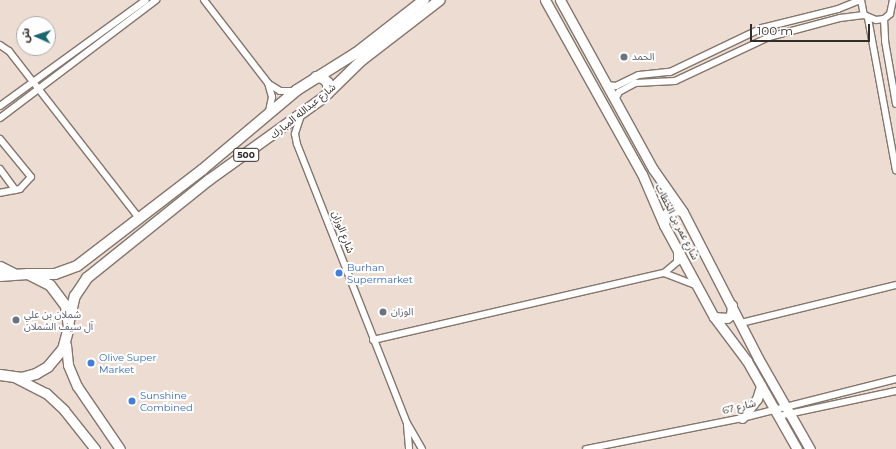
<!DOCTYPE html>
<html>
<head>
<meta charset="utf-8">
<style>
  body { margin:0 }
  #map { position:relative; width:896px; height:449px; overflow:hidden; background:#ecdcd1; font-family:Montserrat,"Noto Sans Arabic",sans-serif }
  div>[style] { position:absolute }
  .roads { filter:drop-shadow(1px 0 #84766c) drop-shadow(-1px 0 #84766c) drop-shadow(0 1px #84766c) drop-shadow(0 -1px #84766c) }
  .street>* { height:6px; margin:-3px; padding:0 3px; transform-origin:3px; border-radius:3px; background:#fff }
  .secondary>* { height:9px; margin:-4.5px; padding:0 4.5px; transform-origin:4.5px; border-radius:4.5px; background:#fff }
  .primary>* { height:10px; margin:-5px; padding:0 5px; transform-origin:5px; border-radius:5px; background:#fff }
  .dots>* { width:11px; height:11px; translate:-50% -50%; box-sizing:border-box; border:2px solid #fff; border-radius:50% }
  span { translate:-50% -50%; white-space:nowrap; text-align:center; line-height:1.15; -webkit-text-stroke:4px #fff; paint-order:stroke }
  .shield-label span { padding:1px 3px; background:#fff; border:1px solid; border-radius:3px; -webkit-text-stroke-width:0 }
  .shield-label { font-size:9px; color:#332d29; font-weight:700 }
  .worship-label { font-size:10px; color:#5b616d }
  .left { translate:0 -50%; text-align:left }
  .street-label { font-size:10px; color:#332d29 }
  .shop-label { font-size:10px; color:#366cbe }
  .north { position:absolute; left:16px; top:16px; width:40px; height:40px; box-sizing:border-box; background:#fff; border:1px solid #adaba9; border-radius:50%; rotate:273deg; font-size:11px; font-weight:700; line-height:16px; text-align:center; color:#332d29 }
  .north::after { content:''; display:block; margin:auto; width:14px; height:18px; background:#1a676f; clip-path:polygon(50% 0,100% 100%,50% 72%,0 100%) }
  .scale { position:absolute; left:750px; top:24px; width:120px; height:18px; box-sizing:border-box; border:2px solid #332d29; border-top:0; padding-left:5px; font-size:12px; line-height:14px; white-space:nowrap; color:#332d29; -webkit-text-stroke:3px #fff; paint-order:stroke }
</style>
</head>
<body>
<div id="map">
  <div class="roads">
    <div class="street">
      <div style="left:204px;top:0;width:105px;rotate:52.4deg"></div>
      <div style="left:268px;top:83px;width:15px;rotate:74deg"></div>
      <div style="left:272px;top:97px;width:14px;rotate:102deg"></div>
      <div style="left:861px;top:0;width:15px;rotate:79deg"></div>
      <div style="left:864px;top:15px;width:13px;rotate:23deg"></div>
      <div style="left:876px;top:20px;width:8px;rotate:-7deg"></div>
      <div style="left:884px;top:19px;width:8px;rotate:-40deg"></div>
      <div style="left:890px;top:14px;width:14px;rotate:-78deg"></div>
      <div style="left:868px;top:18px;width:155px;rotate:79.6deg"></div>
      <div style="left:884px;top:19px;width:22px;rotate:87deg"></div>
      <div style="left:885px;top:41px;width:64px;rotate:80.1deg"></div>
      <div style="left:0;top:45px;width:11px;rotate:34deg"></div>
      <div style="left:9px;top:51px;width:213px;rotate:52.1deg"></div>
      <div style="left:269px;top:84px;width:13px;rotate:32deg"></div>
      <div style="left:280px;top:91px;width:14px"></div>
      <div style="left:607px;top:85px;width:9px;rotate:6deg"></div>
      <div style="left:616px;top:86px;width:25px;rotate:-26deg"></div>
      <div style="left:639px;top:75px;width:31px;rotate:-6deg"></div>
      <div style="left:670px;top:72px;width:102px;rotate:-25.6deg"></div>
      <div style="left:762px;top:28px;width:78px;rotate:-14deg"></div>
      <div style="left:838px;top:9px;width:24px;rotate:-22deg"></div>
      <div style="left:615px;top:100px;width:9px;rotate:-63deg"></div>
      <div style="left:619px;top:92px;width:18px;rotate:-29deg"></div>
      <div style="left:635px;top:83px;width:40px;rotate:-2.9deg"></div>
      <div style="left:675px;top:81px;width:104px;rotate:-25.1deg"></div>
      <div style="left:769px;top:37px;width:73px;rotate:-15deg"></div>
      <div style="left:840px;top:18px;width:24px;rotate:-7deg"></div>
      <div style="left:0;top:106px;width:180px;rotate:-36deg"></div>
      <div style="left:301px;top:115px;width:20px;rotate:108deg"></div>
      <div style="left:295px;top:134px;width:10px;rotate:79deg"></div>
      <div style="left:297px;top:144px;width:300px;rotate:68.5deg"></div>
      <div style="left:407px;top:423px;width:30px;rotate:60deg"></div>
      <div style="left:0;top:118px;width:196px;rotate:-37.1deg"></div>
      <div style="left:0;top:139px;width:49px;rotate:50.8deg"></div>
      <div style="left:31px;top:177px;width:16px;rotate:133deg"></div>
      <div style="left:20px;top:189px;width:20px;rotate:169deg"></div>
      <div style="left:0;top:169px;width:26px;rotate:54deg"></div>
      <div style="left:664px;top:273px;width:34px;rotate:21deg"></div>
      <div style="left:741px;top:323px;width:160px;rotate:-13.8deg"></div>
      <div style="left:373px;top:340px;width:299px;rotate:-13deg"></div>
      <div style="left:664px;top:273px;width:17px;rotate:-40deg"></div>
      <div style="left:677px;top:262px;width:11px;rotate:-90deg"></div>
      <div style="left:779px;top:416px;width:120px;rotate:-12.1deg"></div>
      <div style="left:407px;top:425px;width:24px;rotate:85deg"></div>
      <div style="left:586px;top:449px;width:159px;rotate:-11.2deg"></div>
      <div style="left:742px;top:418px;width:159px;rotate:-14.2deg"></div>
    </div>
    <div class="secondary">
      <div style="left:545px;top:0;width:199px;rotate:60.9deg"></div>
      <div style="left:642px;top:174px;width:56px;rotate:66.7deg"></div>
      <div style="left:664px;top:225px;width:105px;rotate:61.5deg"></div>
      <div style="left:714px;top:317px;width:55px;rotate:53.1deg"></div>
      <div style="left:747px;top:361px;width:101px;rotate:60.4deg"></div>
      <div style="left:560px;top:0;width:193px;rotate:61.2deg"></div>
      <div style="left:653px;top:169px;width:52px;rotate:55.1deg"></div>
      <div style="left:683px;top:212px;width:164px;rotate:62.8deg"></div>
      <div style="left:758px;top:358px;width:105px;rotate:60.3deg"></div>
      <div style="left:664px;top:225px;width:10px;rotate:-84deg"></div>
      <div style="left:665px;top:215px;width:6px;rotate:-45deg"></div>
      <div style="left:669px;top:211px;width:9px;rotate:-6deg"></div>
      <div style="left:678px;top:210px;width:5px;rotate:22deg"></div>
      <div style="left:0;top:266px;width:16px;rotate:27deg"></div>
      <div style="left:714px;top:317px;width:13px;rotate:4deg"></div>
      <div style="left:727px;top:318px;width:5px;rotate:-37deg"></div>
      <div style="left:731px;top:315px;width:10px;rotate:-84deg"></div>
      <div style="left:66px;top:345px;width:20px;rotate:84deg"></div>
      <div style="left:68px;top:365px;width:23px;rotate:67deg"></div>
      <div style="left:77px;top:386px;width:76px;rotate:55.7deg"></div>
      <div style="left:16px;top:378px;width:34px;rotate:27deg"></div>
      <div style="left:46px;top:393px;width:25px;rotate:43deg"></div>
      <div style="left:64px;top:410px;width:50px;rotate:51.5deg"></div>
      <div style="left:742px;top:418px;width:24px;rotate:-52deg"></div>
      <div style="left:757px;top:399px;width:14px;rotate:-73deg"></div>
    </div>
    <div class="primary">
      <div style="left:316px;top:77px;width:7px;rotate:8deg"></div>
      <div style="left:323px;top:78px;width:7px;rotate:45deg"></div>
      <div style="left:328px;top:83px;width:10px;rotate:90deg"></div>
      <div style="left:28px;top:274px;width:27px"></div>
      <div style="left:55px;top:274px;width:23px;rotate:-20deg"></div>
      <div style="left:77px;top:266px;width:158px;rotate:-37.5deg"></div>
      <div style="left:202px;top:170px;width:124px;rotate:-40.1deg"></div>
      <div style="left:297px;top:90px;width:70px;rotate:-32.1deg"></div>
      <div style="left:356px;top:53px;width:86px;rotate:-37.9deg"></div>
      <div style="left:0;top:276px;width:28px;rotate:-4deg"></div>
      <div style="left:28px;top:274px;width:25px;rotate:27deg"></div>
      <div style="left:50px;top:285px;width:26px;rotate:53deg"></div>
      <div style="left:66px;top:306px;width:21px;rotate:82deg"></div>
      <div style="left:69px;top:327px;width:23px;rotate:105deg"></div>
      <div style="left:63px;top:349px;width:23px;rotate:130deg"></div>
      <div style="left:48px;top:367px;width:14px;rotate:150deg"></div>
      <div style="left:36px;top:374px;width:15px;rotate:164deg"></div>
      <div style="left:22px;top:378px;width:22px;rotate:-172deg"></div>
      <div style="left:69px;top:321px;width:26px;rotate:-77deg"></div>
      <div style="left:75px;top:296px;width:22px;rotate:-56deg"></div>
      <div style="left:87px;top:278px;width:156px;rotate:-38.8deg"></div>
      <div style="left:209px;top:180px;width:140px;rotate:-35.7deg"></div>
      <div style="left:323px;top:98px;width:54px;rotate:-44.3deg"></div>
      <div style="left:362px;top:60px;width:98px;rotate:-37.6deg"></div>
    </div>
  </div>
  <div class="dots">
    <div style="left:624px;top:57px;background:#6b7280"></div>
    <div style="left:339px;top:273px;background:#3f7fe0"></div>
    <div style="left:383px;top:312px;background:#6b7280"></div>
    <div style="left:16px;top:320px;background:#6b7280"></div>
    <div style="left:91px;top:363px;background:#3f7fe0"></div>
    <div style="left:132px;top:401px;background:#3f7fe0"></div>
  </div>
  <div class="shield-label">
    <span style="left:246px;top:155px">500</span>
  </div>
  <div class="worship-label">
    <span class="left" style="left:632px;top:57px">الحمد</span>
    <span class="left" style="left:391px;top:312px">الوزان</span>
    <span class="left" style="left:24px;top:320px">شملان بن علي<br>آل سيف الشملان</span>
  </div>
  <div class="street-label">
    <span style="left:303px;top:111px;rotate:-39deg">شارع عبدالله المبارك</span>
    <span style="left:677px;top:222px;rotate:63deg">شارع عمر بن الخطاب</span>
    <span style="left:343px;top:232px;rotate:69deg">شارع الوزان</span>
    <span style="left:739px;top:407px;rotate:-14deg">شارع 67</span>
  </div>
  <div class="shop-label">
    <span class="left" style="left:347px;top:273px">Burhan<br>Supermarket</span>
    <span class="left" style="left:99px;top:363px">Olive Super<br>Market</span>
    <span class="left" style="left:140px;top:401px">Sunshine<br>Combined</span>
  </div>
  <div class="north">ش</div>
  <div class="scale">100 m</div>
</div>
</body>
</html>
